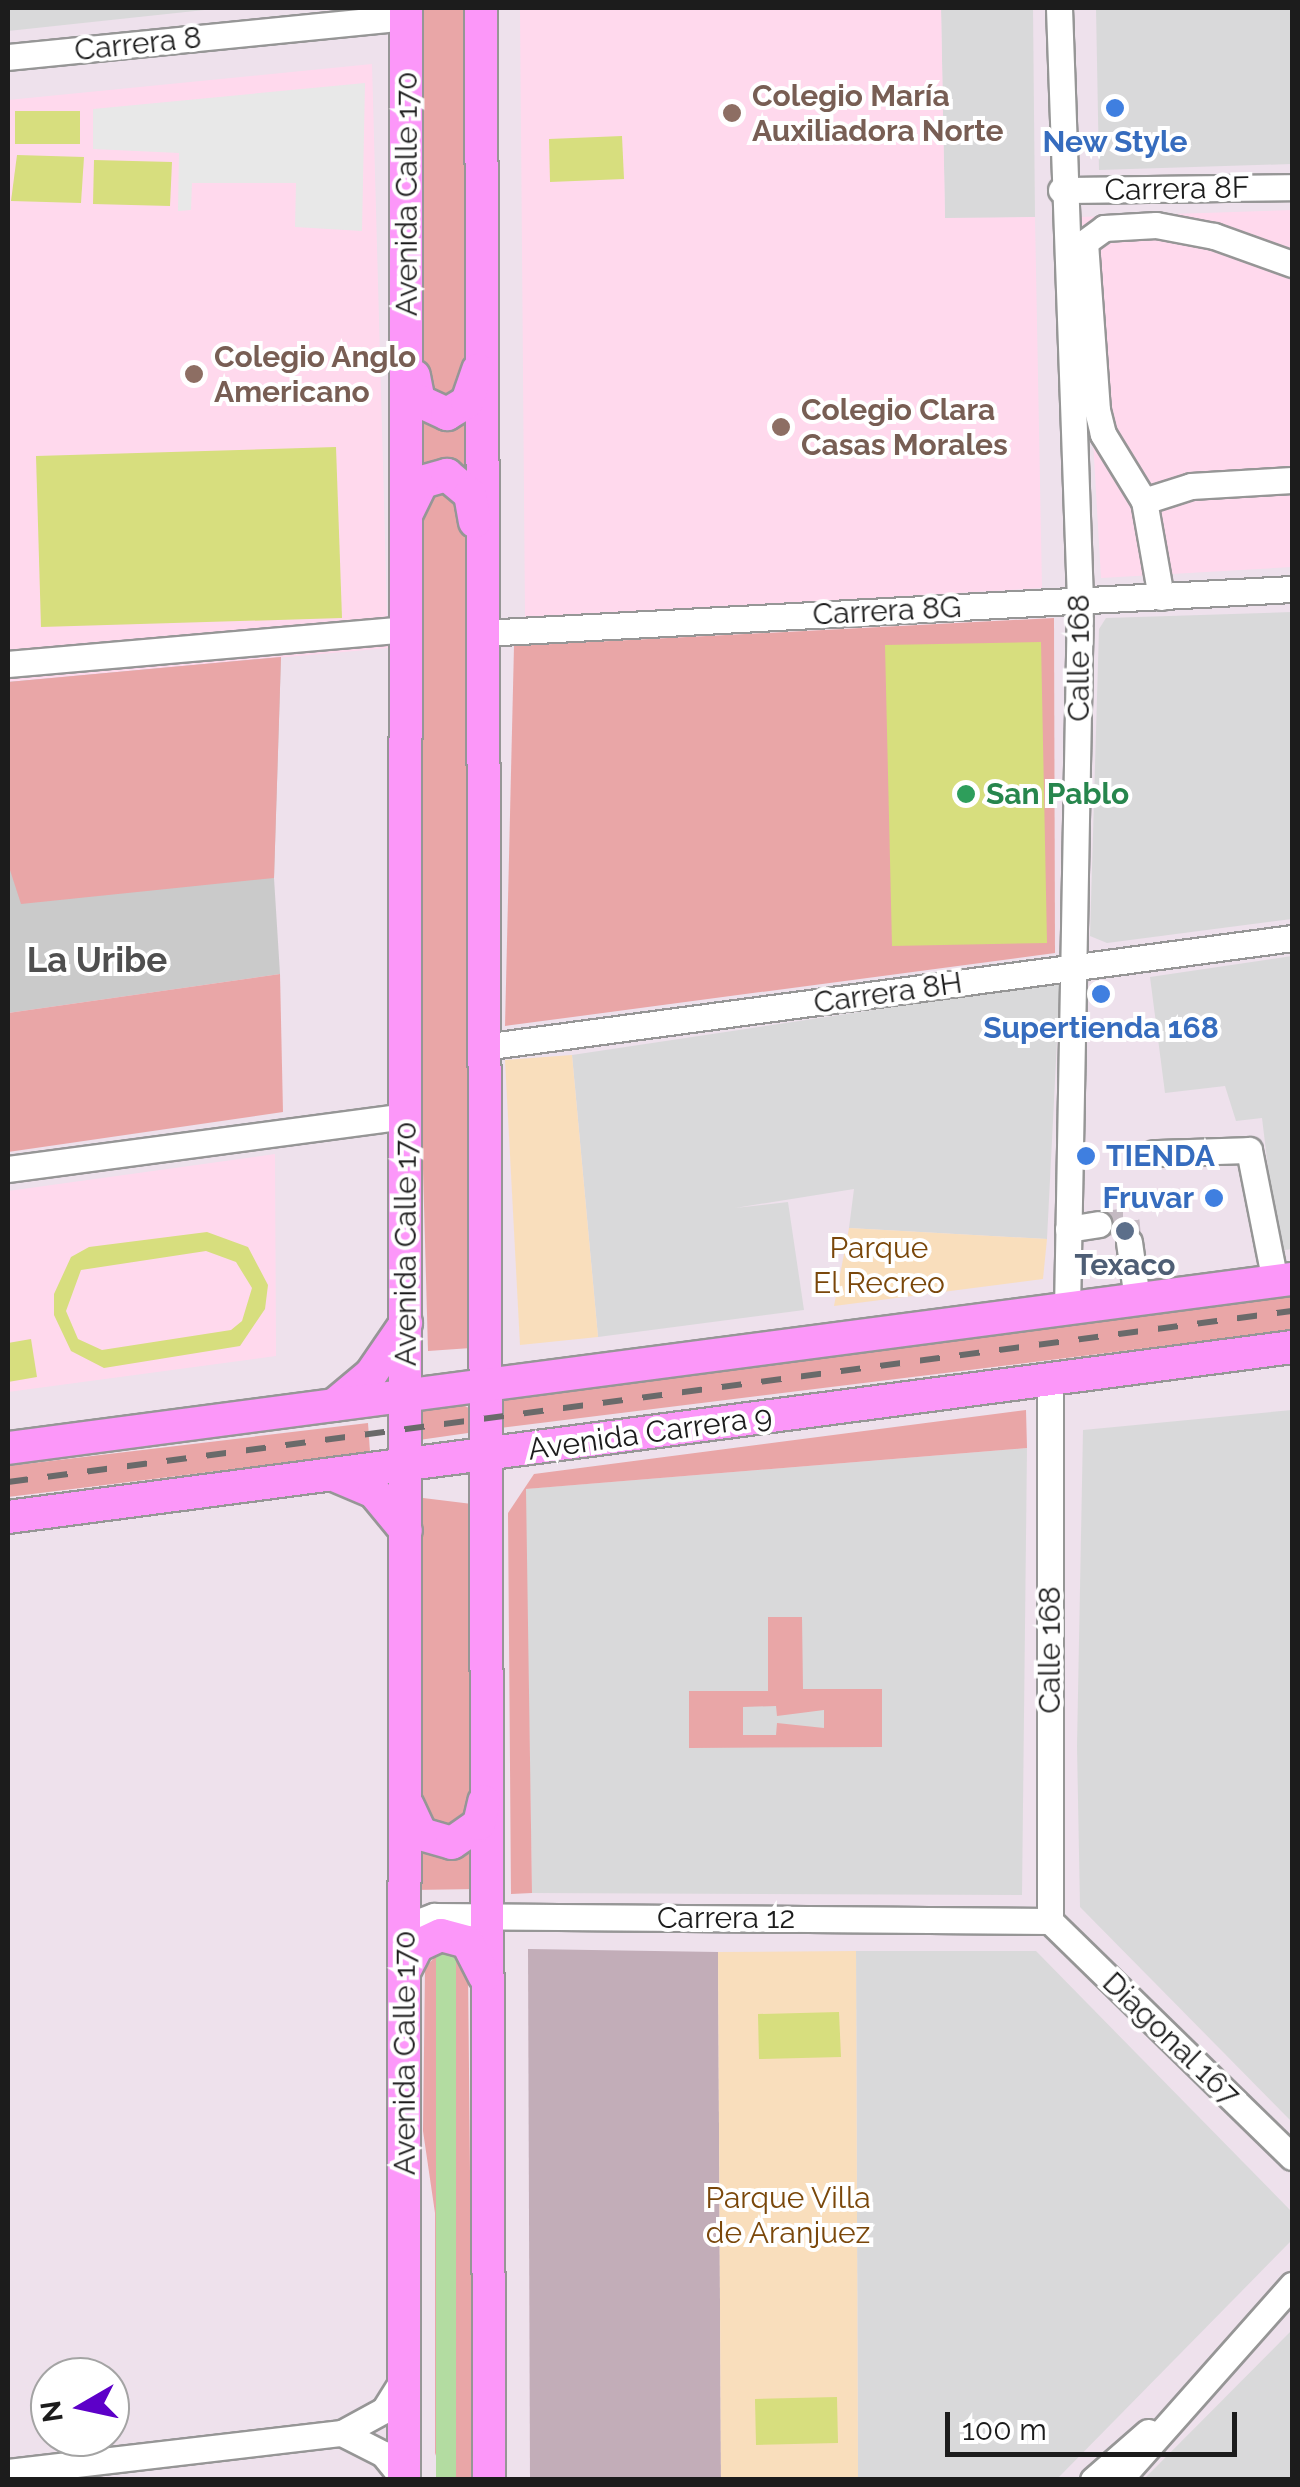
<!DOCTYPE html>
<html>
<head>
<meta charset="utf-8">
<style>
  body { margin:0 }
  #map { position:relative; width:1300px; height:2487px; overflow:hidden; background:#eee1ec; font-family:Raleway,sans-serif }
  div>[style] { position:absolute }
  .residential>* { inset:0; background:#d9d9da }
  .education>* { inset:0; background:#ffd9ed }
  .religious>* { inset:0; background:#cacaca }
  .construction>* { inset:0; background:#c2adb8 }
  .grass>* { inset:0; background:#e9a6a7 }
  .park>* { inset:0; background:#f9debc }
  .pitch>* { inset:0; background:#d7de7e }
  .parking>* { inset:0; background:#e8e8e8 }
  .canal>* { height:20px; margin:-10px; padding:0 10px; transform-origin:10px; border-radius:10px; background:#b3dca1 }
  .minor-tunnel>* { height:25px; margin-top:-12.5px; transform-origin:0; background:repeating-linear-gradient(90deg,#c4bac2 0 25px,transparent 0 37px) }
  .roads { filter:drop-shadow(2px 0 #969696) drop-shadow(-2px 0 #969696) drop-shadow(0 2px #969696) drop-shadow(0 -2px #969696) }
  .minor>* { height:25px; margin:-12.5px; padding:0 12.5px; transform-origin:12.5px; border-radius:12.5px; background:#fff }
  .major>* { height:32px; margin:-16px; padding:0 16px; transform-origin:16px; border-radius:16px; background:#fc97f9 }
  .rail>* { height:6px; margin-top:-3px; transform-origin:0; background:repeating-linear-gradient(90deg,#6a6a6a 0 20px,transparent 0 40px) }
  .dots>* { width:28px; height:28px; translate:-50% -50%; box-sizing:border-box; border:5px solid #fff; border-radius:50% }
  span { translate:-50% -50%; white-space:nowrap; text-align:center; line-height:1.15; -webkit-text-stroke:8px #fff; paint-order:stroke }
  .street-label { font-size:30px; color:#1c1c1c }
  .education-label { font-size:30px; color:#785e54; font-weight:700 }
  .left { translate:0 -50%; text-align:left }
  .shop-label { font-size:30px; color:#366cbe; font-weight:700 }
  .right { translate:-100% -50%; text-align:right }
  .leisure-label { font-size:30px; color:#27864d; font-weight:700 }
  .park-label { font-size:30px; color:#7a470a }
  .service-label { font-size:30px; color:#4e5e75; font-weight:700 }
  .quarter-label { font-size:35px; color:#4f4f4f; font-weight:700 }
  .frame { position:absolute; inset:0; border:10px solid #1c1c1c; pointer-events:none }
  .north { position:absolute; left:30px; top:2357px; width:100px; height:100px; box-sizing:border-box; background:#fff; border:2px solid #a4a4a4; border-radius:50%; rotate:261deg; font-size:28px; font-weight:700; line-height:40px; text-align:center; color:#1c1c1c }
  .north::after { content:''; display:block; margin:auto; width:35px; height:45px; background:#5d00c8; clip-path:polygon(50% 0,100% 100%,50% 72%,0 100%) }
  .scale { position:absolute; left:945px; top:2412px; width:292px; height:45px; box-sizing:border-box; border:5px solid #1c1c1c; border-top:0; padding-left:12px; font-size:30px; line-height:35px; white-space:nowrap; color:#1c1c1c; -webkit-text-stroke:8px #fff; paint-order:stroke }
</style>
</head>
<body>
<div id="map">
  <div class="residential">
    <div style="clip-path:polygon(8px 8px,223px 8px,8px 31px)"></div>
    <div style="clip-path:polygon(941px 8px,1033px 8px,1035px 217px,945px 219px)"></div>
    <div style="clip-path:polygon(1096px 8px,1292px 8px,1292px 164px,1099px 170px)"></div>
    <div style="clip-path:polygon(1292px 612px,1292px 919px,1107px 943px,1090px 936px,1099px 629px,1106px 618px)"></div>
    <div style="clip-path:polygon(1292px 956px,1292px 1249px,1278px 1251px,1262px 1118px,1236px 1121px,1225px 1086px,1165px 1093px,1150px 977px)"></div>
    <div style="clip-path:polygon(1060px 982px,1047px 1239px,849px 1228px,854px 1189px,735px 1208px,788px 1202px,804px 1310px,598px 1337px,572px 1055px)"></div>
    <div style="clip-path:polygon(1292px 1410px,1292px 2122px,1080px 1907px,1077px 1746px,1083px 1430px)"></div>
    <div style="clip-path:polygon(1027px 1448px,1022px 1895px,532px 1893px,525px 1489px)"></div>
    <div style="clip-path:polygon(856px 1951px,1036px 1951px,1292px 2212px,1292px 2240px,1057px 2479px,858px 2479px)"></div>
    <div style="clip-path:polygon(1292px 2330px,1292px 2479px,1144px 2479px)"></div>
  </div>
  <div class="education">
    <div style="clip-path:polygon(520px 8px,941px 8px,945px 218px,1035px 217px,1042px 588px,525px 618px)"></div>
    <div style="clip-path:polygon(372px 64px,388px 648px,8px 682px,8px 100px)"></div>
    <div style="clip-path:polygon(1292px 210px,1292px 567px,1101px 578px,1080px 217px)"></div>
    <div style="clip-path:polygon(275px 1154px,276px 1356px,8px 1392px,8px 1191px)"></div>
  </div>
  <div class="religious">
    <div style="clip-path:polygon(281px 657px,274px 878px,280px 974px,8px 1013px,8px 682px)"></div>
  </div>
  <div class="construction">
    <div style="clip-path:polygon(528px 1949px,718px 1952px,721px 2479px,530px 2479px)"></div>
  </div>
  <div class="grass">
    <div style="clip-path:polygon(415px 8px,469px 8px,469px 344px,463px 378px,449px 403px,424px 388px)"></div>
    <div style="clip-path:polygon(471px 412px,473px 475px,451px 461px,414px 468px,415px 419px,447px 431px)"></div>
    <div style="clip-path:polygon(458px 489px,474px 602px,471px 1348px,428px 1351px,417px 949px,419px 517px,426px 494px)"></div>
    <div style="clip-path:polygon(1054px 618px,1055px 953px,505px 1026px,514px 646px)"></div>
    <div style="clip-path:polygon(281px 657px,274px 878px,21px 904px,8px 864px,8px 682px)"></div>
    <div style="clip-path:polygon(280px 974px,283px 1112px,8px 1152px,8px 1013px)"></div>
    <div style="clip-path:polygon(1292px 1290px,1292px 1330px,500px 1428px,500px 1398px)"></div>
    <div style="clip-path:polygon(461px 1404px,469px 1408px,468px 1433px,419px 1440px,418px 1411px)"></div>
    <div style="clip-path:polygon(1026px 1410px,1027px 1448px,526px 1489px,532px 1893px,511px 1894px,508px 1513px,534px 1474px)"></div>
    <div style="clip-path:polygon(368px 1423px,370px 1452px,8px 1497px,8px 1466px)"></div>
    <div style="clip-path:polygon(415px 1497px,472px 1504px,474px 1816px,466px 1827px,423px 1827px)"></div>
    <div style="clip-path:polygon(evenodd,768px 1617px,802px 1617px,803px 1689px,882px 1689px,882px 1747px,689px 1748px,689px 1691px,768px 1691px,768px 1617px,776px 1706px,777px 1716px,824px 1710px,824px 1728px,777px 1723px,776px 1735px,743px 1735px,743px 1707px,776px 1706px)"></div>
    <div style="clip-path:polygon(477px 1845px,477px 1889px,413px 1890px,413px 1846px,437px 1855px)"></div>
    <div style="clip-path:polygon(447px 1943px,468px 1969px,471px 2274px,482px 2479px,444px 2479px,435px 2453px,435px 2213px,423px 2131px,425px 1968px)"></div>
  </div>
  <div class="park">
    <div style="clip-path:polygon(572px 1055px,598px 1337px,520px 1345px,505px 1060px)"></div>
    <div style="clip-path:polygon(849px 1228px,1047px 1239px,1043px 1279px,834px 1306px)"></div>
    <div style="clip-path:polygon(856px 1951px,858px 2479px,721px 2479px,718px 1952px)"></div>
  </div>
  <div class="pitch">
    <div style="clip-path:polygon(15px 111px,80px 111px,80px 144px,15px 144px)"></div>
    <div style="clip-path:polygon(622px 136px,624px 179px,550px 182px,549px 139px)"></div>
    <div style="clip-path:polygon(17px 155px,84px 157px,81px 203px,11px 201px)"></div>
    <div style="clip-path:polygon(94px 160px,172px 162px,170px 206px,93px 204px)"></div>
    <div style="clip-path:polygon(336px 447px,342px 618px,41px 627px,36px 456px)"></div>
    <div style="clip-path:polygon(1041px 642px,1047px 943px,892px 946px,885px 645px)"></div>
    <div style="clip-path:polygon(evenodd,207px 1232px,248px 1247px,268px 1285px,265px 1309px,240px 1346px,104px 1368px,71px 1351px,54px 1315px,54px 1294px,71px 1257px,89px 1247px,207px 1232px,206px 1251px,236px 1262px,252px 1288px,242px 1321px,231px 1330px,102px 1350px,78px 1339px,66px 1311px,81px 1270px,206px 1251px)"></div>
    <div style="clip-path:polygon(31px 1339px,37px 1377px,8px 1382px,8px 1343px)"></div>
    <div style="clip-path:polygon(839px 2012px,841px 2057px,759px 2059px,758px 2014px)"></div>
    <div style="clip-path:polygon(837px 2397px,838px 2443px,756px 2445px,755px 2399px)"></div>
  </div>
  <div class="parking">
    <div style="clip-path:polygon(365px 83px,362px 231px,295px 227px,296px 183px,192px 183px,191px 210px,178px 211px,179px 153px,93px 149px,93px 109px)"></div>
  </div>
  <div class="canal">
    <div style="left:446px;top:2479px;width:528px;rotate:-90deg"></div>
  </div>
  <div class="minor-tunnel">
    <div style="left:1099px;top:1224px;width:28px;rotate:-8deg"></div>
    <div style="left:1127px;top:1220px;width:22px;rotate:85deg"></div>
  </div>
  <div class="roads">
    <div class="minor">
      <div style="left:1059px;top:8px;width:593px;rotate:87.97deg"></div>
      <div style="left:1080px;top:601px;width:708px;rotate:91.05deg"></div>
      <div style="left:8px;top:57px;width:381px;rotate:-5.7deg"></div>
      <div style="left:1061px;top:190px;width:231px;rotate:-0.7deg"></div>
      <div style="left:1144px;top:501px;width:49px;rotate:-17.7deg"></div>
      <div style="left:1191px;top:486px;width:101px;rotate:-3.4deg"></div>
      <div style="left:1161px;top:597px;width:97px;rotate:-100deg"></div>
      <div style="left:1144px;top:501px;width:79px;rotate:-121.5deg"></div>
      <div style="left:1103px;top:434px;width:25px;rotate:-104deg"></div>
      <div style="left:1097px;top:410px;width:168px;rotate:-94.1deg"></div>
      <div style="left:1085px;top:242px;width:24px;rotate:-36deg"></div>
      <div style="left:1104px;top:228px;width:52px;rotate:-3.3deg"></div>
      <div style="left:1156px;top:225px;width:59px;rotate:10.7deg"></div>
      <div style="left:1214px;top:236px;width:83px;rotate:19.7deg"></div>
      <div style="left:482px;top:633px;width:811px;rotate:-3.11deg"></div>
      <div style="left:8px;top:664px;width:400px;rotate:-5deg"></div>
      <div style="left:483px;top:1047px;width:816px;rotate:-7.67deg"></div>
      <div style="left:1154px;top:1153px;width:95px;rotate:-1.8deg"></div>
      <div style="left:1249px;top:1150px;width:134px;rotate:78.8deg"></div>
      <div style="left:8px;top:1169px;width:401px;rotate:-7.6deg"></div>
      <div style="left:1068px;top:1229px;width:31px;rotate:-9deg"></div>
      <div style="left:1129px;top:1242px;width:58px;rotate:82deg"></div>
      <div style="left:1050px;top:1921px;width:542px;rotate:-90deg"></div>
      <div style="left:1050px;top:1921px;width:338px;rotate:44.3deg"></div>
      <div style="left:405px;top:1927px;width:31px;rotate:-21deg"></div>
      <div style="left:434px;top:1916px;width:616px;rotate:0.47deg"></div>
      <div style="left:342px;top:2433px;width:46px;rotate:27.1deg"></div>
      <div style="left:383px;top:2454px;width:33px;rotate:51deg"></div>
      <div style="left:8px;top:2472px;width:336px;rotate:-6.7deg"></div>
      <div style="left:342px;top:2433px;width:48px;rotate:-28.7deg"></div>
      <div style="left:384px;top:2410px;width:38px;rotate:-58deg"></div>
      <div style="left:1093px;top:2480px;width:73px;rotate:-41.1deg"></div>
      <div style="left:1119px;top:2480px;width:261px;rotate:-48.4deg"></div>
    </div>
    <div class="major">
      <div style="left:481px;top:8px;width:2472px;rotate:89.81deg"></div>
      <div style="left:414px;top:376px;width:25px;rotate:79deg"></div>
      <div style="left:419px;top:401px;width:31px;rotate:25deg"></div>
      <div style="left:447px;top:414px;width:23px;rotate:-31deg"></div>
      <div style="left:467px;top:402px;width:34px;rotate:-71deg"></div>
      <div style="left:407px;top:513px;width:34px;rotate:-64deg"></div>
      <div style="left:422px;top:482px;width:26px;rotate:-16deg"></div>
      <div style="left:447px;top:475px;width:30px;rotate:40deg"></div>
      <div style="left:470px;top:494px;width:28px;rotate:80deg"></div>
      <div style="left:334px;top:1405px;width:48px;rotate:-40deg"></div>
      <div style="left:371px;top:1374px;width:62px;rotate:-55.5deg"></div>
      <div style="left:8px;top:1448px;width:1295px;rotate:-7.5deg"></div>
      <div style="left:334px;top:1475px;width:43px;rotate:23deg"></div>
      <div style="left:374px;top:1492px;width:50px;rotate:50.6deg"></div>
      <div style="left:8px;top:1517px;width:1295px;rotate:-7.54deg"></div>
      <div style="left:408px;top:1806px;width:31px;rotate:65deg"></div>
      <div style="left:421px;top:1834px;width:32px;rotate:16deg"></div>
      <div style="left:452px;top:1843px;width:33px;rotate:-35deg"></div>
      <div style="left:479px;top:1824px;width:23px;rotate:-77deg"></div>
      <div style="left:405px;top:1970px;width:27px;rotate:-63deg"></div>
      <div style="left:417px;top:1946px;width:26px;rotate:-25deg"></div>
      <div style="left:441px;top:1935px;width:27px;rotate:15deg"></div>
      <div style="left:467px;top:1942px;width:38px;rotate:63deg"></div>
      <div style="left:404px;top:2480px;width:2472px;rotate:-89.95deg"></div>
    </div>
  </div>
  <div class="rail">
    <div style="left:8px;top:1482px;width:1295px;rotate:-7.59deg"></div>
  </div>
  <div class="dots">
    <div style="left:1115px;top:108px;background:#3f7fe0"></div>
    <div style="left:732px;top:113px;background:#8d6e63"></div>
    <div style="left:194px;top:374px;background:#8d6e63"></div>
    <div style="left:781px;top:427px;background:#8d6e63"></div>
    <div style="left:966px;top:794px;background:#2e9e5b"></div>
    <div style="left:1101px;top:994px;background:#3f7fe0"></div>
    <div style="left:1086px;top:1156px;background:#3f7fe0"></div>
    <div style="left:1214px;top:1198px;background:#3f7fe0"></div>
    <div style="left:1125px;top:1231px;background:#5c6f8a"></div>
  </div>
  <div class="street-label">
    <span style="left:138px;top:44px;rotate:-6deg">Carrera 8</span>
    <span style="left:1177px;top:189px;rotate:-1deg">Carrera 8F</span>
    <span style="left:407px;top:194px;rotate:-90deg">Avenida Calle 170</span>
    <span style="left:887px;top:611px;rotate:-3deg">Carrera 8G</span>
    <span style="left:1079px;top:658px;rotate:-90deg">Calle 168</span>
    <span style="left:888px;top:993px;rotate:-8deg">Carrera 8H</span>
    <span style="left:406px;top:1244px;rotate:-90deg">Avenida Calle 170</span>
    <span style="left:650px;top:1433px;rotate:-8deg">Avenida Carrera 9</span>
    <span style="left:1050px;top:1650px;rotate:-90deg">Calle 168</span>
    <span style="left:726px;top:1918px">Carrera 12</span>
    <span style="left:1171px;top:2039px;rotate:44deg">Diagonal 167</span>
    <span style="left:405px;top:2053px;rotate:-90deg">Avenida Calle 170</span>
  </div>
  <div class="education-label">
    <span class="left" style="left:752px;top:113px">Colegio María<br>Auxiliadora Norte</span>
    <span class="left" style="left:214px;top:374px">Colegio Anglo<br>Americano</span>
    <span class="left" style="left:801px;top:427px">Colegio Clara<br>Casas Morales</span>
  </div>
  <div class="shop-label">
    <span style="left:1115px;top:142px">New Style</span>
    <span style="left:1101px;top:1028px">Supertienda 168</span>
    <span class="left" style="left:1106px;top:1156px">TIENDA</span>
    <span class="right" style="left:1194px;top:1198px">Fruvar</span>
  </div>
  <div class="leisure-label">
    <span class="left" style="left:986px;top:794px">San Pablo</span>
  </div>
  <div class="park-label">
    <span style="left:879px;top:1265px">Parque<br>El Recreo</span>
    <span style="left:788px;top:2215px">Parque Villa<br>de Aranjuez</span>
  </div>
  <div class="service-label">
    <span style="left:1125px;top:1265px">Texaco</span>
  </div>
  <div class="quarter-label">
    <span style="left:97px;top:960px">La Uribe</span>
  </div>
  <div class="frame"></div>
  <div class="north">N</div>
  <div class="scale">100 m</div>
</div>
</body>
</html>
